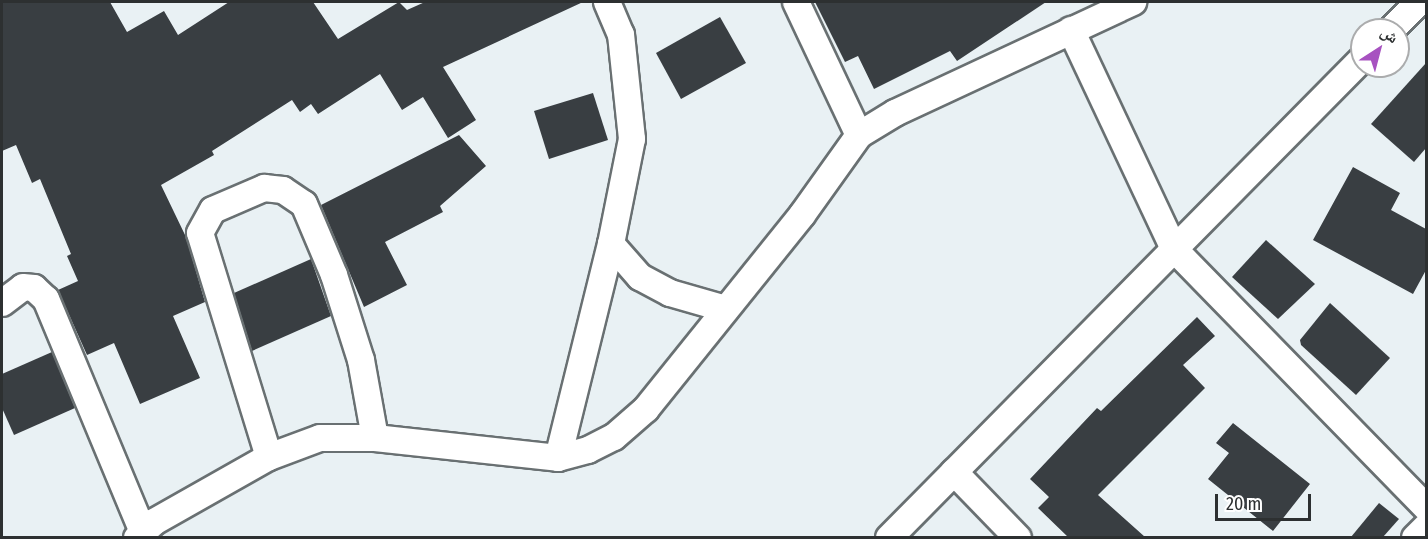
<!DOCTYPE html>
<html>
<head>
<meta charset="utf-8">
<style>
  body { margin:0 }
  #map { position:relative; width:1428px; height:539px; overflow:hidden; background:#e9f1f4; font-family:"Fira Sans Condensed","Noto Naskh Arabic",sans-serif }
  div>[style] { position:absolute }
  .building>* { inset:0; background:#393e42 }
  .roads { filter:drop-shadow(2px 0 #697072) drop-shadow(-2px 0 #697072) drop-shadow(0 2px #697072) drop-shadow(0 -2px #697072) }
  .minor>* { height:26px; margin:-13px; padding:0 13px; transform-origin:13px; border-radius:13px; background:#fff }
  span { translate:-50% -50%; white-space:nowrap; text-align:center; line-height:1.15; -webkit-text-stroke:6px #fff; paint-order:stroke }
  .frame { position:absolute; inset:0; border:3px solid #2d3031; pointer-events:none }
  .north { position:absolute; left:1350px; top:18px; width:60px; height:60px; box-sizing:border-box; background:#fff; border:2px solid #abacad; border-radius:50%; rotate:36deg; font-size:16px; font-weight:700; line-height:24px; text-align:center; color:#2d3031 }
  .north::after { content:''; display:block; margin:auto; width:21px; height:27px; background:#a752c0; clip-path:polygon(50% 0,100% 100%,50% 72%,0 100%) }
  .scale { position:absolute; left:1215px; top:494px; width:96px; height:27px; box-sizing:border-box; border:3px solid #2d3031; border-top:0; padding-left:8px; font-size:18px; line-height:21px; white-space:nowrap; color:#2d3031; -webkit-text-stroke:4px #fff; paint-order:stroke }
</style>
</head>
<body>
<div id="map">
  <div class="building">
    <div style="clip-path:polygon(2px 2px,110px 2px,127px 32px,164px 11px,178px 35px,229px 2px,313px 2px,338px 39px,399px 2px,407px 10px,425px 2px,583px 2px,443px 67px,476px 120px,448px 138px,423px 97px,402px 110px,380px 74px,318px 114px,311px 104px,300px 112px,292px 100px,212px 151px,214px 155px,161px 185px,186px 237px,205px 302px,173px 316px,200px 378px,140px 404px,114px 343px,87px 355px,58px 290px,78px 281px,67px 256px,71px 254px,40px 179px,32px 183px,16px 145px,2px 151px)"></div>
    <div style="clip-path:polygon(815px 2px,1046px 2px,957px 61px,950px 51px,874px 89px,858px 56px,845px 62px)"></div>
    <div style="clip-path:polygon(720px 17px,746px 63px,681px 99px,656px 53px)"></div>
    <div style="clip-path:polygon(1426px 63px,1426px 148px,1414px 162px,1371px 124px)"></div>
    <div style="clip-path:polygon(593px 93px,608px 140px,549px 159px,534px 111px)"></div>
    <div style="clip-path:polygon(459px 135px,486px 166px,440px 206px,443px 212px,385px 242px,407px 285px,364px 307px,321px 205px)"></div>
    <div style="clip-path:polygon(1353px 167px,1400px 193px,1391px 210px,1426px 229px,1426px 270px,1413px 294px,1313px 240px)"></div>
    <div style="clip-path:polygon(1266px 240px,1315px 284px,1278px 319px,1232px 277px)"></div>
    <div style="clip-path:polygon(311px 259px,331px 316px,252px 351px,234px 293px)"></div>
    <div style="clip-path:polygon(1330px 303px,1390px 358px,1356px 395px,1301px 345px,1300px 340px)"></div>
    <div style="clip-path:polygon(1197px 317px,1215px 336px,1183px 365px,1205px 388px,1098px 495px,1145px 537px,1068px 537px,1038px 508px,1049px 497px,1030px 479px,1097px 408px,1101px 411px)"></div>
    <div style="clip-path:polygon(52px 352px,75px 408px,14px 435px,2px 408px,2px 374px)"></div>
    <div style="clip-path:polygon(1233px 423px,1310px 484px,1273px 531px,1208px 479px,1229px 453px,1216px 443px)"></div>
    <div style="clip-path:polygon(1379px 503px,1399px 519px,1383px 537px,1351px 537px)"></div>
  </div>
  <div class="roads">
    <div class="minor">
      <div style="left:796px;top:2px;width:147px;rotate:64.7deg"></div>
      <div style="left:1071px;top:30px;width:242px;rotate:64.8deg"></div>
      <div style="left:1174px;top:249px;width:361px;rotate:45.7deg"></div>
      <div style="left:1391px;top:30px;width:40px;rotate:-45deg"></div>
      <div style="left:611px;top:244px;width:44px;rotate:48.7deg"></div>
      <div style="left:640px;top:277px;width:34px;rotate:28deg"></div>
      <div style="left:670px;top:293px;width:58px;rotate:15.9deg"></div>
      <div style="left:2px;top:303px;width:26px;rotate:-37deg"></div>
      <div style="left:23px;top:287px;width:11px;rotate:5deg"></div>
      <div style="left:34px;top:288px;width:16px;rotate:43deg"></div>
      <div style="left:46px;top:299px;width:252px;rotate:67.4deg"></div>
      <div style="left:269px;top:457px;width:234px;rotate:-107.1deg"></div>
      <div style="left:200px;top:233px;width:26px;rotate:-61deg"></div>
      <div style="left:213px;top:210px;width:56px;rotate:-23.3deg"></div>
      <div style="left:264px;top:188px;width:19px;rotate:6deg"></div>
      <div style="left:283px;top:190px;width:25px;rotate:34deg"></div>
      <div style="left:304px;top:204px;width:77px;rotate:67.1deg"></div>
      <div style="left:334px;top:275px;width:89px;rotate:72.4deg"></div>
      <div style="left:361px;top:360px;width:79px;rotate:79.8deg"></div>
      <div style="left:558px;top:458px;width:220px;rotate:-76.1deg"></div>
      <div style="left:611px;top:244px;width:107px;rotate:-78.7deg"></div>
      <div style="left:632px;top:139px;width:105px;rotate:-96deg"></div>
      <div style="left:621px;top:35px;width:36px;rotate:-113deg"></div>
      <div style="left:954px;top:472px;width:92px;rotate:45.9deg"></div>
      <div style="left:137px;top:538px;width:23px;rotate:-43deg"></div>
      <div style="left:154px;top:522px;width:132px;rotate:-29.5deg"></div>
      <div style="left:269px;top:457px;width:54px;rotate:-20.4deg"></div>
      <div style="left:320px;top:438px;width:55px"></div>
      <div style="left:375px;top:438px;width:184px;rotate:6.2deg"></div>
      <div style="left:558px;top:458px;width:31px;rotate:-15deg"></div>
      <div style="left:588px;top:450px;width:29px;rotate:-27deg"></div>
      <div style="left:614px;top:437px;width:43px;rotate:-41.2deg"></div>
      <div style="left:646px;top:409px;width:249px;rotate:-51.2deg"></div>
      <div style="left:802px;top:215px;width:98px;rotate:-54.5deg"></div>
      <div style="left:859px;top:135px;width:42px;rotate:-31.4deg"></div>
      <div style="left:895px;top:113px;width:263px;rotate:-25deg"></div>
      <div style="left:889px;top:538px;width:673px;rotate:-45.36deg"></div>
      <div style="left:1415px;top:538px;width:16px;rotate:-45deg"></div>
    </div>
  </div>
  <div class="frame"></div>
  <div class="north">ش</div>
  <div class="scale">20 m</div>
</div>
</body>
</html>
